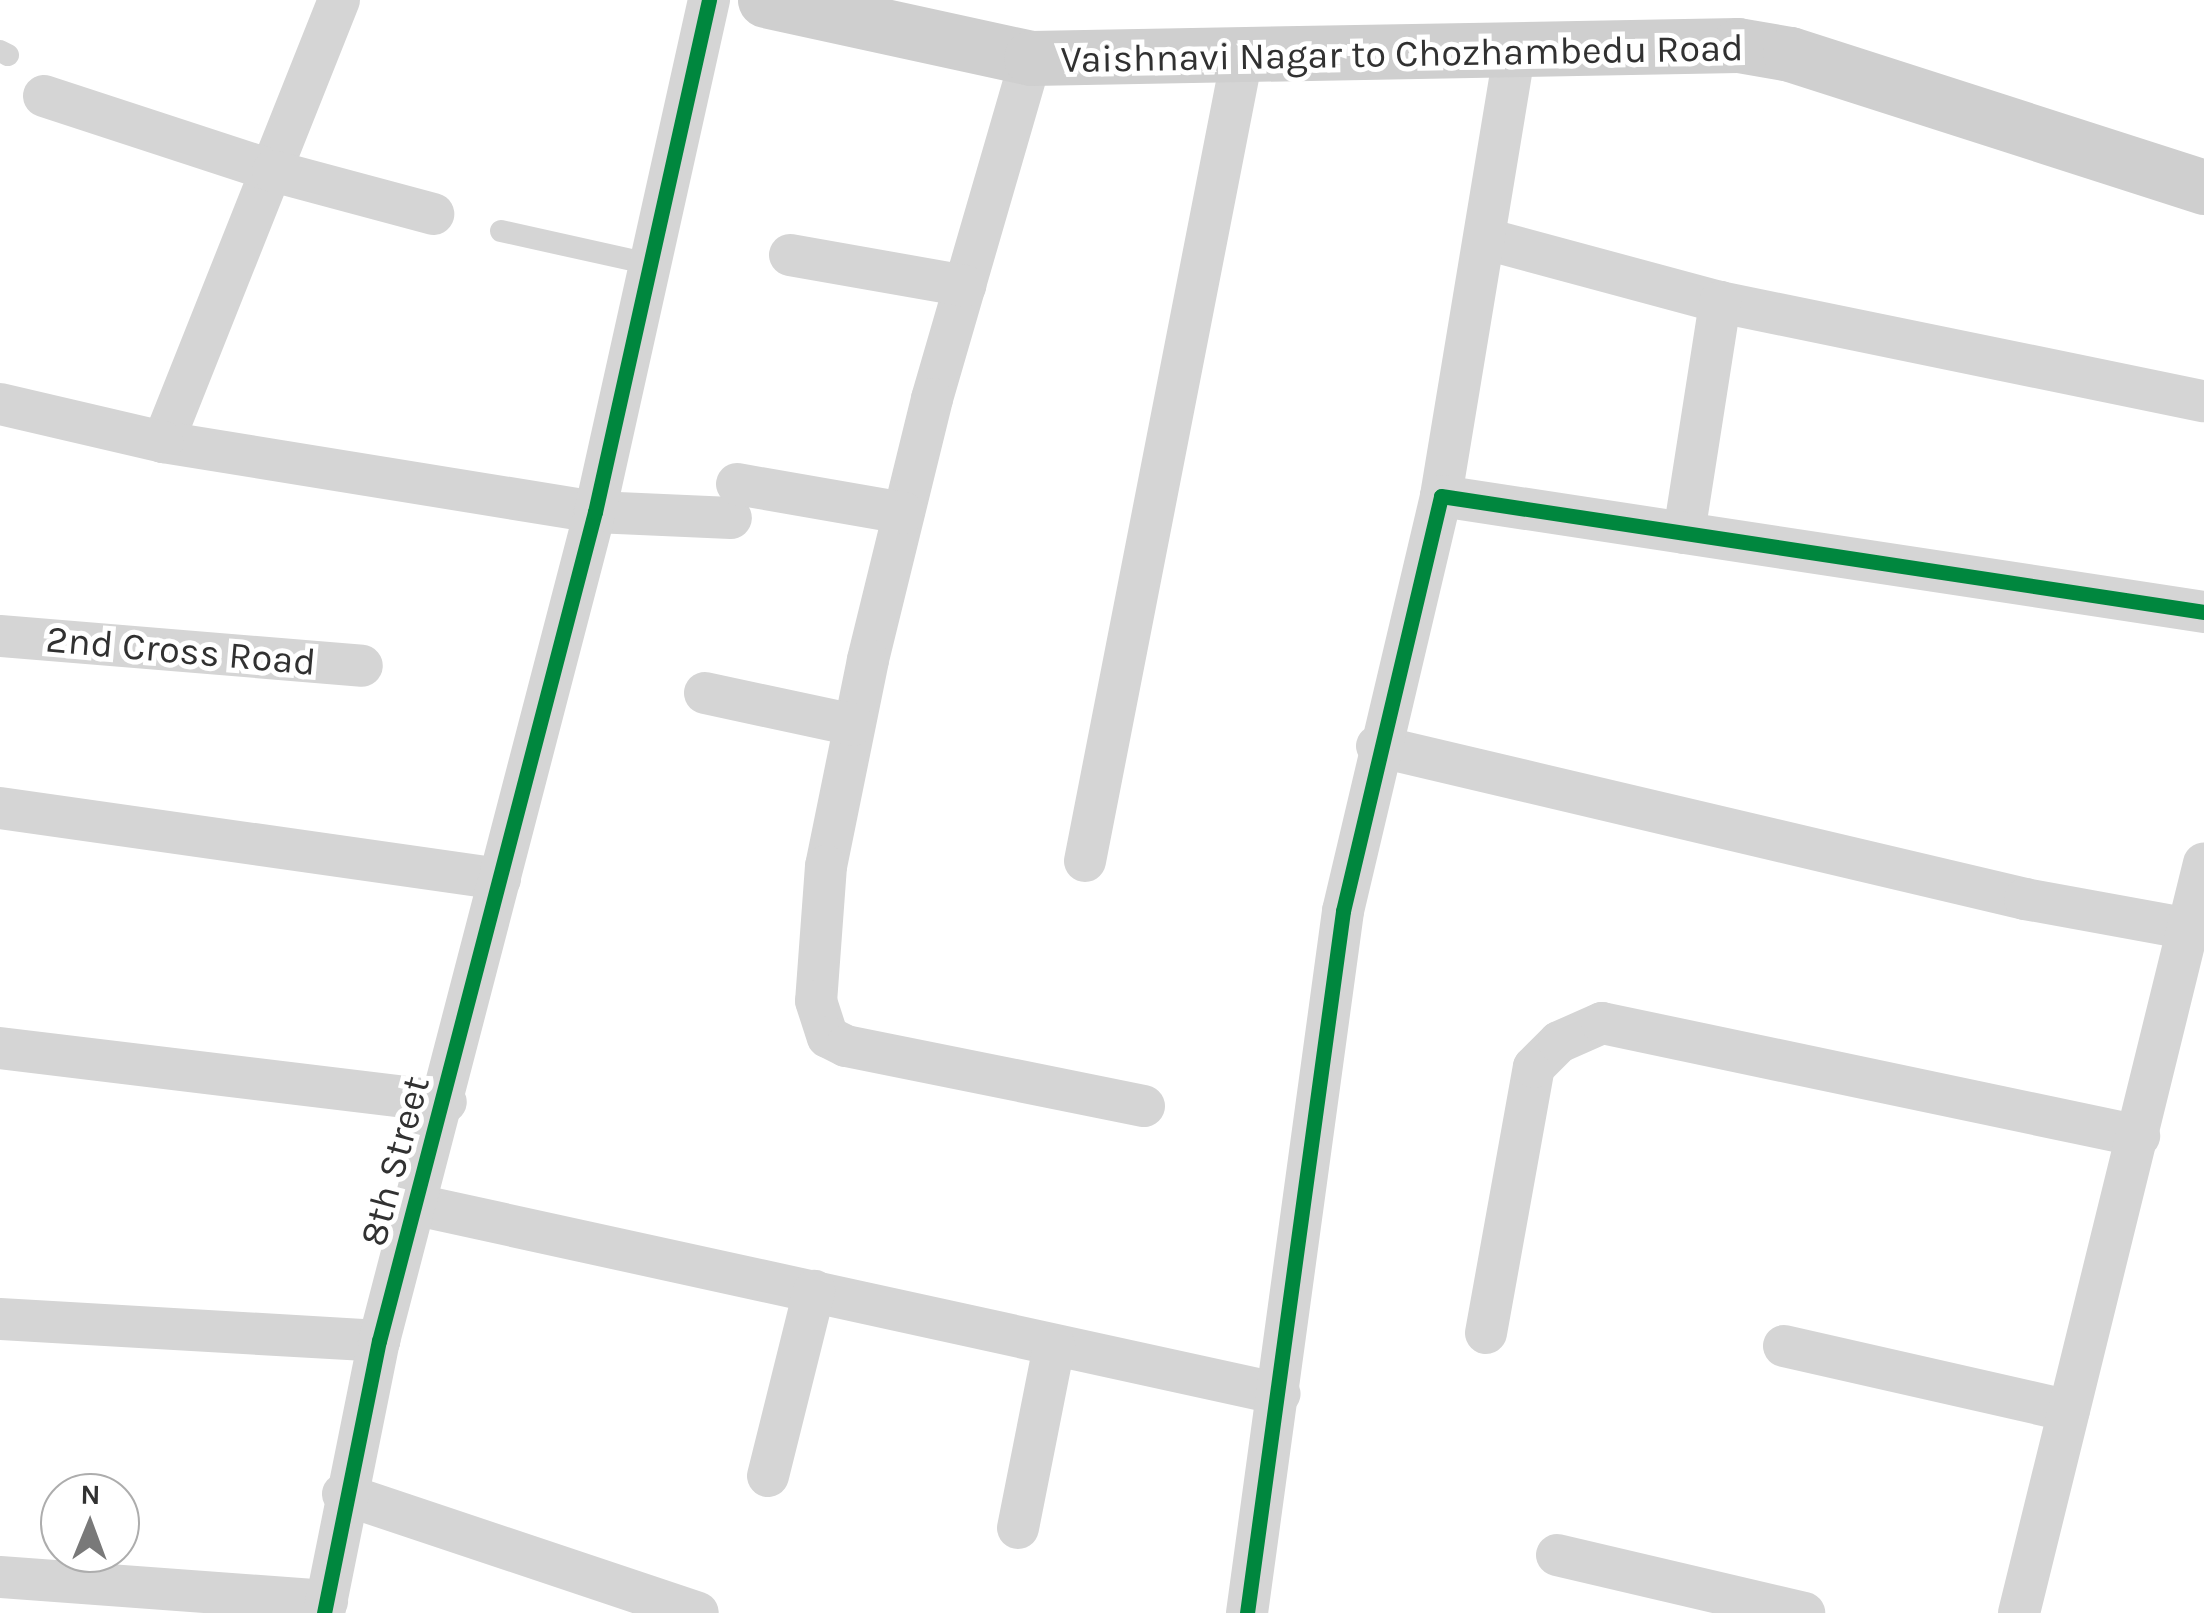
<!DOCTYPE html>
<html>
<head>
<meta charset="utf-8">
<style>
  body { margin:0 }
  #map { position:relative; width:2204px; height:1613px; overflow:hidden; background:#fff; font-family:Karla,sans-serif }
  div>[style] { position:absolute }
  .lane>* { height:22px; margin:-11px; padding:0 11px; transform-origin:11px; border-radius:11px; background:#d5d5d5 }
  .street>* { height:42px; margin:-21px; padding:0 21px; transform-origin:21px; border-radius:21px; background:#d5d5d5 }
  .secondary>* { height:55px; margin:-27.5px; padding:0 27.5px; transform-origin:27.5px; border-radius:27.5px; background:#cfcfcf }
  .cycleway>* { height:15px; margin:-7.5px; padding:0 7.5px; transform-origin:7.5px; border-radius:7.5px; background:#00873e }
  span { translate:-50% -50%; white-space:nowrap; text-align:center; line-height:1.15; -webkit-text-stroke:10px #fff; paint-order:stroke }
  .street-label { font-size:38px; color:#313131 }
  .north { position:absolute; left:40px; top:1473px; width:100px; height:100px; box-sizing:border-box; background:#fff; border:2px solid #adadad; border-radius:50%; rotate:1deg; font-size:28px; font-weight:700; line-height:40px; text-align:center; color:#313131 }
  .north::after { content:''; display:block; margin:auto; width:35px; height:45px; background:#797979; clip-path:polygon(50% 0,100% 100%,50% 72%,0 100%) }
</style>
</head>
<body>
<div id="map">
  <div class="lane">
    <div style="left:0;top:51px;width:9px;rotate:27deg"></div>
    <div style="left:501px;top:231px;width:153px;rotate:12.5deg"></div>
  </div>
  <div class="street">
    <div style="left:339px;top:0;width:476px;rotate:111.7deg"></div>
    <div style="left:163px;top:442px;width:438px;rotate:9.2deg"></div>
    <div style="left:595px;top:512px;width:136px;rotate:2.5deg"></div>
    <div style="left:1031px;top:58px;width:355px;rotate:106.2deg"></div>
    <div style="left:932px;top:399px;width:269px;rotate:103.8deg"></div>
    <div style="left:868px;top:660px;width:210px;rotate:101.5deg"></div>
    <div style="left:826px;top:866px;width:135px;rotate:94.2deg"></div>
    <div style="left:816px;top:1001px;width:38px;rotate:72deg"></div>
    <div style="left:828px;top:1037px;width:20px;rotate:27deg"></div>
    <div style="left:846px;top:1046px;width:304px;rotate:11.4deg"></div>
    <div style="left:44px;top:96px;width:241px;rotate:18.1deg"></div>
    <div style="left:273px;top:171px;width:166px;rotate:15deg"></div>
    <div style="left:1486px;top:239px;width:242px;rotate:15.1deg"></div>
    <div style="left:1720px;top:302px;width:494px;rotate:11.6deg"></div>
    <div style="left:790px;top:255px;width:178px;rotate:10deg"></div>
    <div style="left:0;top:404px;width:167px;rotate:13.1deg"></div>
    <div style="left:737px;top:484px;width:169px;rotate:9.9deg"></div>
    <div style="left:1441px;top:496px;width:454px;rotate:-80.6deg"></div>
    <div style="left:1684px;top:533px;width:234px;rotate:-81.1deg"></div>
    <div style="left:0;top:636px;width:363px;rotate:4.7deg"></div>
    <div style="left:705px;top:693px;width:152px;rotate:12.1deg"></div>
    <div style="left:1377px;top:746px;width:666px;rotate:13.28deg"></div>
    <div style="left:2025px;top:899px;width:168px;rotate:10.3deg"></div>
    <div style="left:0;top:808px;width:505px;rotate:8.08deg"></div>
    <div style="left:1085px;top:861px;width:824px;rotate:-78.95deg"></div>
    <div style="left:0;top:1048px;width:449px;rotate:6.9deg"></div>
    <div style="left:417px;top:1205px;width:883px;rotate:12.35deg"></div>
    <div style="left:0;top:1319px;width:380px;rotate:3.3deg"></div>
    <div style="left:1486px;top:1333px;width:270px;rotate:-79.8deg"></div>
    <div style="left:1534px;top:1067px;width:35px;rotate:-45deg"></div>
    <div style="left:1559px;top:1042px;width:47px;rotate:-23.8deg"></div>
    <div style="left:1602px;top:1023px;width:549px;rotate:11.88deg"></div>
    <div style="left:1784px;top:1346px;width:292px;rotate:12.8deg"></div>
    <div style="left:768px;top:1476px;width:191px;rotate:-76deg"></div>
    <div style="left:343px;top:1494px;width:374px;rotate:18.5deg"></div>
    <div style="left:1018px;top:1528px;width:186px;rotate:-78.8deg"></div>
    <div style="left:1557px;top:1555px;width:254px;rotate:13.2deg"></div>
    <div style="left:0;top:1577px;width:328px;rotate:4.2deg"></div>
    <div style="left:324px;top:1613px;width:278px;rotate:-78.6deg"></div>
    <div style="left:379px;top:1341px;width:857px;rotate:-75.4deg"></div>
    <div style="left:595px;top:512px;width:525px;rotate:-77.45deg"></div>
    <div style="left:1247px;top:1613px;width:709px;rotate:-82.21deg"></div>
    <div style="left:1343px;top:911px;width:426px;rotate:-76.7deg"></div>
    <div style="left:1441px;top:496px;width:772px;rotate:8.64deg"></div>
    <div style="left:2019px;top:1613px;width:772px;rotate:-76.14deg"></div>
  </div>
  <div class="secondary">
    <div style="left:765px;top:0;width:272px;rotate:12.3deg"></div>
    <div style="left:1031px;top:58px;width:707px;rotate:-1.05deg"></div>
    <div style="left:1738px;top:45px;width:53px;rotate:9.8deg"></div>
    <div style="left:1790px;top:54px;width:435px;rotate:17.8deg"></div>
  </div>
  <div class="cycleway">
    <div style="left:324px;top:1613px;width:278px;rotate:-78.6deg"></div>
    <div style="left:379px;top:1341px;width:857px;rotate:-75.4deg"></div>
    <div style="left:595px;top:512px;width:525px;rotate:-77.45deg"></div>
    <div style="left:1247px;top:1613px;width:709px;rotate:-82.21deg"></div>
    <div style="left:1343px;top:911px;width:426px;rotate:-76.7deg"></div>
    <div style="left:1441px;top:496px;width:772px;rotate:8.64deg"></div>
  </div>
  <div class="street-label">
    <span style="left:1402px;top:54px;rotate:-1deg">Vaishnavi Nagar to Chozhambedu Road</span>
    <span style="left:181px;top:651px;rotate:5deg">2nd Cross Road</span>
    <span style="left:395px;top:1161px;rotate:-75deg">8th Street</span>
  </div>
  <div class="north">N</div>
</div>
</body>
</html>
